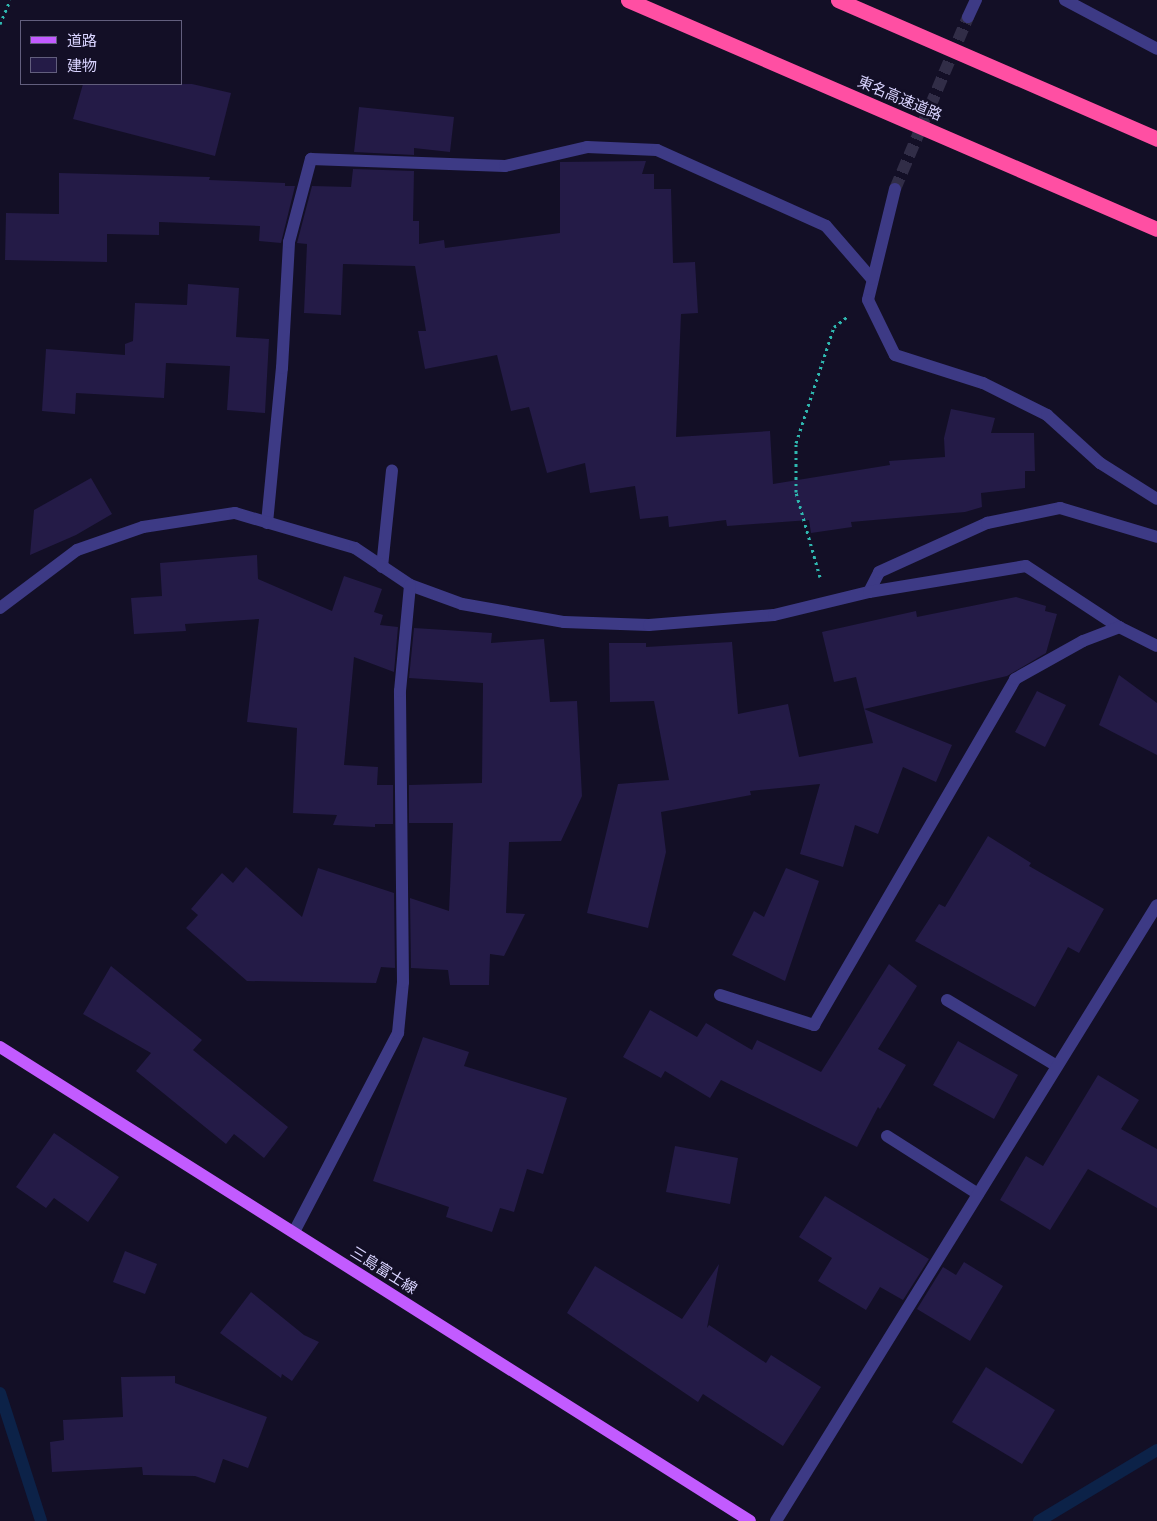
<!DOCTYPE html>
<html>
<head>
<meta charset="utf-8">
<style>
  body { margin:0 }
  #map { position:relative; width:1157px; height:1521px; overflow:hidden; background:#130f26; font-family:Barlow,"Noto Sans JP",sans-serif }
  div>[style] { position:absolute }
  .stream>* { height:12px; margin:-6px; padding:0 6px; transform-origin:6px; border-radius:6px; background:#0c2248 }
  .building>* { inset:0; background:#241b47 }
  .minor-tunnel>* { height:12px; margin-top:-6px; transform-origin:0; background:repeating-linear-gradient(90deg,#312d47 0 12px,transparent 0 18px) }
  .path>* { height:3px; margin-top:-1.5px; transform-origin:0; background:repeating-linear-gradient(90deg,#2fb8b0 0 2.5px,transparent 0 6.5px) }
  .minor>* { height:12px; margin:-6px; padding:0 6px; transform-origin:6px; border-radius:6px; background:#3d3a85 }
  .major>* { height:12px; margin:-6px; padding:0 6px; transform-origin:6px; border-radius:6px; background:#c25bff }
  .highway>* { height:15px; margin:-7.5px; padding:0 7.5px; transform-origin:7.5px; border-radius:7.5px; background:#ff4fa3 }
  span { translate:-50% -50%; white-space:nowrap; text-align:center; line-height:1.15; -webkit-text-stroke:5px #130f26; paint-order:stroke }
  .street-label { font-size:15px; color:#d9d4ff }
  .legend { position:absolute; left:20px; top:20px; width:162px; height:65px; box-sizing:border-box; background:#130f26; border:1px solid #625e7d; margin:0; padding:6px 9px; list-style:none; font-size:15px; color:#d9d4ff }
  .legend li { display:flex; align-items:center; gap:10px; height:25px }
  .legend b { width:25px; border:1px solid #625e7d }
</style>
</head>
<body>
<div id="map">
  <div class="stream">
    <div style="left:0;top:1393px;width:134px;rotate:72.2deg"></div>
    <div style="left:1039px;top:1521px;width:138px;rotate:-31deg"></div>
  </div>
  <div class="building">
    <div style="clip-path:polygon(83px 84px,192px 84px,231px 93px,215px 156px,73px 119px)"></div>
    <div style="clip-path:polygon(359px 107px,454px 117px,450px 152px,414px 148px,414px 155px,354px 152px)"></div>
    <div style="clip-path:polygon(646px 161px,642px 174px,654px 174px,654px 189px,671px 189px,673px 263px,695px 262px,698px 313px,681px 314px,676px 437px,770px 431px,773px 484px,890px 465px,889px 461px,945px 457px,944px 438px,951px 409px,995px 418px,991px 433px,1034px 433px,1035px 471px,1025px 471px,1025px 488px,981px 493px,982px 507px,965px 512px,851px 522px,852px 527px,811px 533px,809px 520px,727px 526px,726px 520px,669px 527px,668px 516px,640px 519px,635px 486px,590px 493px,585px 463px,547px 473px,529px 407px,511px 411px,497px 355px,425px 369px,418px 331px,426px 331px,415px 266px,343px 264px,341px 315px,304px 313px,307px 244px,297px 243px,312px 186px,351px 187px,353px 169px,414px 171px,413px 221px,419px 221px,419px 244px,444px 240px,445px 248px,560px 233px,560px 162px)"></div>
    <div style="clip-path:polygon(59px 173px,210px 177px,209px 180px,285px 183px,285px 186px,295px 186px,281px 243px,259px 241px,260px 226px,159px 222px,159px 235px,107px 234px,107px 262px,5px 260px,6px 213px,59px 214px)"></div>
    <div style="clip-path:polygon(188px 284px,239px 288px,236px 337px,269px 339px,265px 413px,227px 410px,230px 366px,166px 363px,164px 398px,76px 393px,75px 414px,42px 411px,46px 349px,125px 355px,125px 344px,133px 341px,135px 303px,187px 305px)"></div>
    <div style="clip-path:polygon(91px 478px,112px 514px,76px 535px,30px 555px,34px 510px)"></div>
    <div style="clip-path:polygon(257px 555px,258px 579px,332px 611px,344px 576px,382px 589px,374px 612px,383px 615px,380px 625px,398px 627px,394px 672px,354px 657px,344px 765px,378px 767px,377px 785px,393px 785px,393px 824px,375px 824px,375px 827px,333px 825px,337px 815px,293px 813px,297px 728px,247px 722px,259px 619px,185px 624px,186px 631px,134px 634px,131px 598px,162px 596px,160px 563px)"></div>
    <div style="clip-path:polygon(1016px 597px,1046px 606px,1045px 611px,1057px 614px,1046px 653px,1007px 676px,864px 709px,856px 677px,834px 682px,822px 632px,916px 611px,917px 617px)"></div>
    <div style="clip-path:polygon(414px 628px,492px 633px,491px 643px,544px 639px,550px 702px,577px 701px,582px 796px,561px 841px,509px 842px,506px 913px,525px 914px,504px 956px,490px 954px,489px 985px,450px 985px,448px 970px,411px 968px,410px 898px,449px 911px,453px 823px,409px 823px,409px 785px,482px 783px,483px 683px,409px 678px)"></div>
    <div style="clip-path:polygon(732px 642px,738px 714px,788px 704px,799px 757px,873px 743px,864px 709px,952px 745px,936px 782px,903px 767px,878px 834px,855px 825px,843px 867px,800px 854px,820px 784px,750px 791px,751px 795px,661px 812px,666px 852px,648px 928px,587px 913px,618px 784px,669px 780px,654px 701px,610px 702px,609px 643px,646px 643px,646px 647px)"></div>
    <div style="clip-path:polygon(1119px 675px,1157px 703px,1157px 755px,1099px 725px)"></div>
    <div style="clip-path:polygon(1037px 691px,1066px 705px,1045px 747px,1015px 732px)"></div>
    <div style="clip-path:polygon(988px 836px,1031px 863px,1029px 866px,1104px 909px,1079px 953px,1068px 947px,1035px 1007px,915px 941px,939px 904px,945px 907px)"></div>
    <div style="clip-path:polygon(246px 867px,302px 917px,318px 868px,394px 893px,395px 968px,381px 967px,376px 983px,247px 981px,186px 928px,198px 915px,191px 909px,222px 873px,233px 883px)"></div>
    <div style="clip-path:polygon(786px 868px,819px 881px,785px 981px,732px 955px,754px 911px,764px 917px)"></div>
    <div style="clip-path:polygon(889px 964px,917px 986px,878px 1049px,906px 1065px,880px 1109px,878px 1107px,857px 1147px,721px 1080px,710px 1098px,665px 1071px,661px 1078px,623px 1057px,650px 1010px,697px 1037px,706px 1023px,752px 1050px,757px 1040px,821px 1072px)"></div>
    <div style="clip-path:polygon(111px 966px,202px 1040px,193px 1050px,288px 1127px,264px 1158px,234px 1134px,226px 1144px,136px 1071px,151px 1053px,83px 1014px)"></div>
    <div style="clip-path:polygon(423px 1037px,469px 1052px,464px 1066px,567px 1098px,543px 1174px,527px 1169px,514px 1212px,500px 1208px,492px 1232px,446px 1217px,449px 1207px,373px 1181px)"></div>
    <div style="clip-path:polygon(958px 1041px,1018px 1075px,994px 1119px,933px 1085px)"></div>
    <div style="clip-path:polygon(1098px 1075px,1139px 1100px,1121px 1129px,1157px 1149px,1157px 1208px,1088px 1169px,1050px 1230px,1000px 1200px,1026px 1156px,1043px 1166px)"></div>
    <div style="clip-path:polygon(54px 1133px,119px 1177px,88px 1222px,54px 1198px,46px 1208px,16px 1187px)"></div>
    <div style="clip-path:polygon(675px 1146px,738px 1158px,730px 1204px,666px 1192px)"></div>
    <div style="clip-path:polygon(825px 1196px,929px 1259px,903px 1300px,880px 1287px,866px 1310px,818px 1281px,832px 1258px,799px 1237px)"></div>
    <div style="clip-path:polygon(125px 1251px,157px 1264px,145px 1294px,113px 1282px)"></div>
    <div style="clip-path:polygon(964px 1262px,1003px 1286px,970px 1341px,917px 1309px,943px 1267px,956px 1275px)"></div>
    <div style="clip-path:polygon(719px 1264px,707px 1328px,709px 1325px,766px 1363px,771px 1355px,821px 1387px,783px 1446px,703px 1394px,698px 1402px,567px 1313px,595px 1266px,682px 1319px)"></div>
    <div style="clip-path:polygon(251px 1292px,304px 1335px,319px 1342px,292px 1381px,282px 1374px,281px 1378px,220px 1333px)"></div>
    <div style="clip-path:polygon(986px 1367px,1055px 1410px,1022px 1464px,952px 1422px)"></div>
    <div style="clip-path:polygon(175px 1376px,175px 1383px,267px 1417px,248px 1468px,223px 1459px,215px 1483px,195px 1476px,143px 1475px,142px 1467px,52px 1472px,50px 1442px,64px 1440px,63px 1420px,123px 1417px,121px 1377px)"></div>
  </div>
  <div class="minor-tunnel">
    <div style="left:895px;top:189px;width:187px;rotate:-67deg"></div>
  </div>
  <div class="path">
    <div style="left:0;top:24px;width:26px;rotate:-67deg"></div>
    <div style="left:820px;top:577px;width:88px;rotate:-105.8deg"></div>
    <div style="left:796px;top:492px;width:49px;rotate:-90deg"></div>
    <div style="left:796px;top:443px;width:122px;rotate:-71.9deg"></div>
    <div style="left:834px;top:327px;width:16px;rotate:-38deg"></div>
  </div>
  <div class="minor">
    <div style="left:1065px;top:0;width:104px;rotate:28deg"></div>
    <div style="left:968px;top:17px;width:19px;rotate:-65deg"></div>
    <div style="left:895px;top:189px;width:114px;rotate:103.7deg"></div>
    <div style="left:868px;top:300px;width:61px;rotate:63.9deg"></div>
    <div style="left:895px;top:355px;width:92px;rotate:17.7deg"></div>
    <div style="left:983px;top:383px;width:72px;rotate:26.6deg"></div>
    <div style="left:1047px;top:415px;width:72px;rotate:42.2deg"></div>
    <div style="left:1100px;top:463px;width:67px;rotate:32.3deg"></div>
    <div style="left:267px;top:523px;width:156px;rotate:-84.5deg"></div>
    <div style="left:282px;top:368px;width:126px;rotate:-86.8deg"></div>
    <div style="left:289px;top:242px;width:86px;rotate:-75.2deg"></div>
    <div style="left:311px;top:159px;width:194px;rotate:2.1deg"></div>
    <div style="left:505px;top:166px;width:84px;rotate:-13deg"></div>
    <div style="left:587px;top:147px;width:70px;rotate:2.5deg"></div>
    <div style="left:657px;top:150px;width:185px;rotate:24.2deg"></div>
    <div style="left:826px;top:226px;width:70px;rotate:49deg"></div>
    <div style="left:382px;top:567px;width:97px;rotate:-84.1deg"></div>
    <div style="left:869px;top:592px;width:22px;rotate:-63deg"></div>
    <div style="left:879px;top:572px;width:119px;rotate:-24.4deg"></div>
    <div style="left:987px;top:523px;width:75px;rotate:-11.6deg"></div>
    <div style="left:1060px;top:508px;width:101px;rotate:16.6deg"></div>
    <div style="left:0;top:608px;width:96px;rotate:-37deg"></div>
    <div style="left:77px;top:550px;width:70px;rotate:-19.2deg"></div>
    <div style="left:143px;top:527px;width:93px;rotate:-8.7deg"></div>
    <div style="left:235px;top:513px;width:125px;rotate:16.3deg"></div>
    <div style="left:355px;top:548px;width:66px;rotate:33.9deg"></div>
    <div style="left:410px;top:585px;width:55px;rotate:20.1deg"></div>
    <div style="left:462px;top:604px;width:104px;rotate:10deg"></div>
    <div style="left:564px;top:622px;width:85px;rotate:2deg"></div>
    <div style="left:649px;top:625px;width:125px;rotate:-4.6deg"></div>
    <div style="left:774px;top:615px;width:98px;rotate:-13.6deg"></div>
    <div style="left:869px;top:592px;width:159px;rotate:-9.4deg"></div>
    <div style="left:1026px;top:566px;width:111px;rotate:33.3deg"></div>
    <div style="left:1119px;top:627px;width:42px;rotate:26.6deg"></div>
    <div style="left:720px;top:995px;width:99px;rotate:17.7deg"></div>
    <div style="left:814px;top:1025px;width:400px;rotate:-59.8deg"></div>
    <div style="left:1015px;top:679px;width:78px;rotate:-29.2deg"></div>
    <div style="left:1083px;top:641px;width:39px;rotate:-21deg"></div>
    <div style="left:947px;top:1000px;width:128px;rotate:31deg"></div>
    <div style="left:887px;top:1136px;width:108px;rotate:32.5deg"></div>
    <div style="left:294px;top:1232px;width:225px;rotate:-62.4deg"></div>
    <div style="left:398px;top:1033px;width:51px;rotate:-84.4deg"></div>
    <div style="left:403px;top:982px;width:291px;rotate:-90.6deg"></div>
    <div style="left:400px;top:691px;width:106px;rotate:-84.6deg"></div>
    <div style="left:776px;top:1521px;width:724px;rotate:-58.26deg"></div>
  </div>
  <div class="major">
    <div style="left:0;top:1047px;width:887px;rotate:32.29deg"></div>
  </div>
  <div class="highway">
    <div style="left:628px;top:0;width:576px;rotate:23.41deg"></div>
    <div style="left:838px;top:0;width:348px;rotate:23.5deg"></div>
  </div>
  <div class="street-label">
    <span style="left:900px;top:98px;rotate:23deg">東名高速道路</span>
    <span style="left:384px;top:1270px;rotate:32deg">三島富士線</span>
  </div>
  <ul class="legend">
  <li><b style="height:6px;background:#c25bff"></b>道路</li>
  <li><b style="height:14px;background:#241b47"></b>建物</li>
  </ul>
</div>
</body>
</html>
